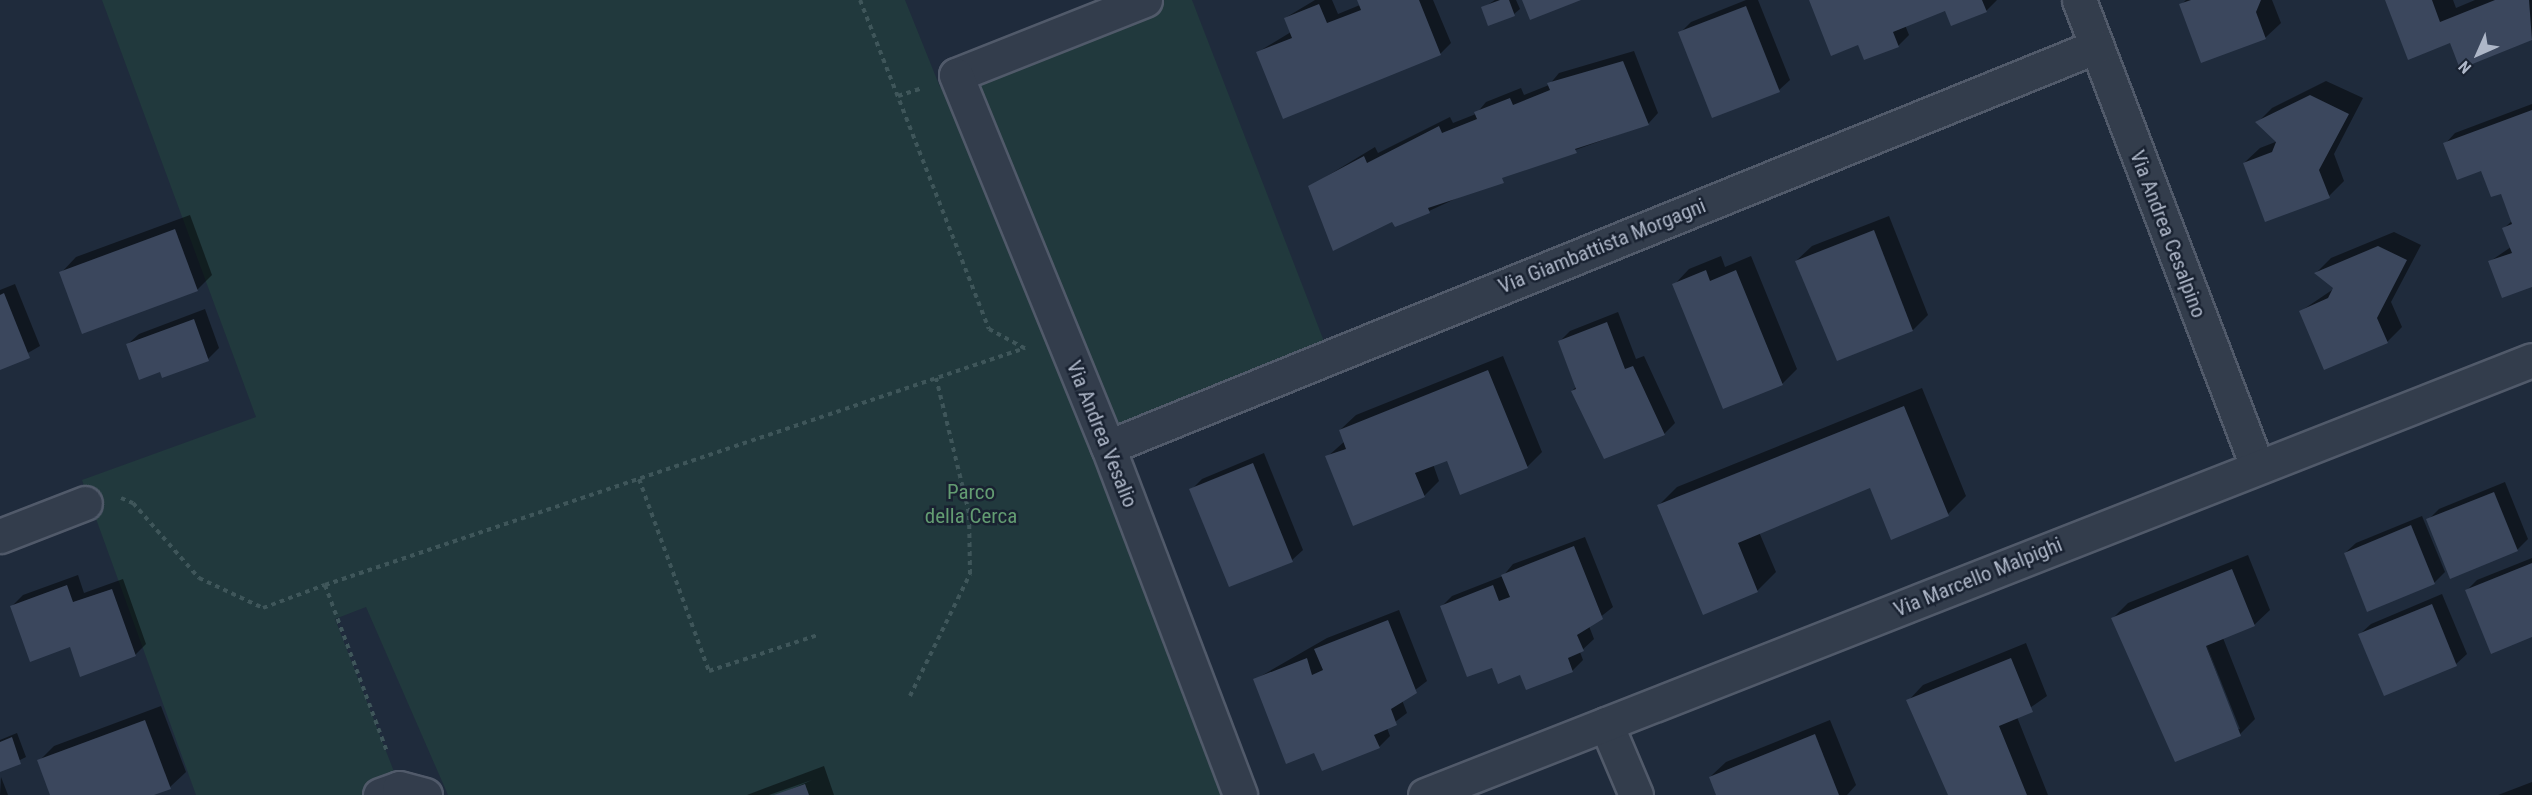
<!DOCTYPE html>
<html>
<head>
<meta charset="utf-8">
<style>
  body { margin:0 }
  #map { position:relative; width:2532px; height:795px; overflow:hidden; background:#1f2b3c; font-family:"Roboto Condensed",sans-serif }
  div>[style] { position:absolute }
  .green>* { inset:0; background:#21393d }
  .shadow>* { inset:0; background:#0007 }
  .building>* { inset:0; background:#3b475d }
  .path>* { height:4px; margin-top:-2px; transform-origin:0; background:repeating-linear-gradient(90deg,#3f565a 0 4.5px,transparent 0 9px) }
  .roads { filter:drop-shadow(2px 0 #515a6a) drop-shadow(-2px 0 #515a6a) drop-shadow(0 2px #515a6a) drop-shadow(0 -2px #515a6a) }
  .minor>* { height:33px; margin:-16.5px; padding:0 16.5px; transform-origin:16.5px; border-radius:16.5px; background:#333d4c }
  span { translate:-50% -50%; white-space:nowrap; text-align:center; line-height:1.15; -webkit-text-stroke:5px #192231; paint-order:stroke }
  .street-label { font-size:21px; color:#aeb7c8 }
  .park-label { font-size:21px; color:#639c72 }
  .north { position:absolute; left:2448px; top:24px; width:60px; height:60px; -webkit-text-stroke:4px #192231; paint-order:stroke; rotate:225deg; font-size:16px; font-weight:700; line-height:24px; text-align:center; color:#aeb7c8 }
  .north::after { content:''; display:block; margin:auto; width:21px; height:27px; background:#aeb7c8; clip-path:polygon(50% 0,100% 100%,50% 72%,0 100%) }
</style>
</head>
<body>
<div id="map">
  <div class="green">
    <div style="clip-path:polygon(102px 0,905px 0,940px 87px,1165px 0,1192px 0,1332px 362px,1115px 447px,1249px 795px,448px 795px,366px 607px,335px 619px,398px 782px,362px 795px,196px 795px,82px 480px,256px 417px)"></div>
  </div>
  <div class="shadow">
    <div style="clip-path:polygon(1315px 0,1332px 0,1338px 14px,1360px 5px,1359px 0,1433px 0,1451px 43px,1440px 54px,1258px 52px,1291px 32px,1285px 18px)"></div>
    <div style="clip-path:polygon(1495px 0,1516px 0,1520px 9px,1514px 14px,1483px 8px)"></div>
    <div style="clip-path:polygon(1746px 0,1758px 0,1790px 80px,1779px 90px,1680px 33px,1691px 22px)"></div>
    <div style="clip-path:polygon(1811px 0,1997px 0,1986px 11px,1946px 9px,1905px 25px,1909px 35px,1898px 46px,1859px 43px)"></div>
    <div style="clip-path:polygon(2186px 0,2272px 0,2281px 23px,2265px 38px,2181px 5px)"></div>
    <div style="clip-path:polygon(2386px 0,2453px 0,2456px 8px,2475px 0,2532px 0,2532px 39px,2461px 67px,2450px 41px)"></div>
    <div style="clip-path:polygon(1634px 51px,1658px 113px,1648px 124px,1511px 173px,1429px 211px,1393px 220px,1309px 187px,1375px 147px,1378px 153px,1450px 117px,1453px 123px,1476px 114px,1486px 102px,1521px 88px,1524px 95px,1549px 85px,1559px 73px)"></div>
    <div style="clip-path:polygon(2326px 81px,2363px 98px,2334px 154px,2344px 181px,2329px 196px,2244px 163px,2260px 148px,2278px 141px,2258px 122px,2272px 108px)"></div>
    <div style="clip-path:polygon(2532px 104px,2532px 285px,2489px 262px,2511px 247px,2504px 228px,2512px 221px,2501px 192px,2482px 169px,2445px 144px,2455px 133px)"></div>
    <div style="clip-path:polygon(190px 215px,212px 275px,197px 290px,61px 273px,76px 257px)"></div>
    <div style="clip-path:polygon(1889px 216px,1928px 315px,1913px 330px,1838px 359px,1796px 261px,1812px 246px)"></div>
    <div style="clip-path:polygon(2394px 232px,2421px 245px,2391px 302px,2402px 327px,2387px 342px,2301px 311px,2335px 288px,2316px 273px,2331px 258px)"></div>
    <div style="clip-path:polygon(1721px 256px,1725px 267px,1751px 256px,1797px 369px,1782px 384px,1674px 285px,1689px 269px)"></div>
    <div style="clip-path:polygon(15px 284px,40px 346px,0 369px,0 290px)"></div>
    <div style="clip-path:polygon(205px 309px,219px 348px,208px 359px,161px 370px,128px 344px,139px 334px)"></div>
    <div style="clip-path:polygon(1618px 312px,1636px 359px,1644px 356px,1675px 423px,1664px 434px,1572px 391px,1577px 386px,1559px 342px,1570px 331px)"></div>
    <div style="clip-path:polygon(1503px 356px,1542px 452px,1527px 467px,1447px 459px,1433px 464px,1439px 481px,1424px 496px,1327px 457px,1345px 441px,1340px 430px,1356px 415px)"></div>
    <div style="clip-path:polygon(1922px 388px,1966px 496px,1948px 514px,1870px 486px,1759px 532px,1776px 572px,1757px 591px,1659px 505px,1677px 487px)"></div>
    <div style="clip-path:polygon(1264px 453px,1303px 550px,1292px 560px,1191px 490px,1202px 479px)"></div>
    <div style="clip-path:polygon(2505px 482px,2528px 539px,2517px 550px,2428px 520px,2439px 509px)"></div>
    <div style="clip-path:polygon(2422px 516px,2445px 572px,2434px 583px,2368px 610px,2345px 553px,2356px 543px)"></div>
    <div style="clip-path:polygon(1585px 537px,1613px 607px,1589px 626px,1594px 639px,1580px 652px,1583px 660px,1572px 671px,1521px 673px,1493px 666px,1442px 606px,1452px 596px,1503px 576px,1513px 564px)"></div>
    <div style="clip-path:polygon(evenodd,2248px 555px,2270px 610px,2254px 625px,2223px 638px,2255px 719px,2240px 734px,2113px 618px,2128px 603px,2248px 555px,2204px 639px,2240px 729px,2237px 729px,2204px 639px)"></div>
    <div style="clip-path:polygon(2532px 558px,2532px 635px,2466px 591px,2477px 580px)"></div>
    <div style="clip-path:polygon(78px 575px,84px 593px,123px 579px,146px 644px,135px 655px,70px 645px,12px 606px,23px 595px)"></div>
    <div style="clip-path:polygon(2442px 594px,2467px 654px,2456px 664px,2360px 634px,2371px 624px)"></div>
    <div style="clip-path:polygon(1399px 610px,1427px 681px,1402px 700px,1407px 713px,1387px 728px,1390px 736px,1379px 747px,1315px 751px,1254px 680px,1327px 638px)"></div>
    <div style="clip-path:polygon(2026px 643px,2047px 696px,2017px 717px,2048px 795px,1949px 795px,1908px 701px,1923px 685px)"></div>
    <div style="clip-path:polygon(161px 706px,186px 772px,170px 787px,150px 795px,52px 795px,39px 761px,54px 746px)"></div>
    <div style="clip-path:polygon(1830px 720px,1856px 785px,1847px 795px,1718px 795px,1710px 777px,1726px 762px)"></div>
    <div style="clip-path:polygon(17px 733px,26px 757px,0 770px,0 740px)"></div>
    <div style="clip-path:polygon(824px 766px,834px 795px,778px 795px,812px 780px,769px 795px,747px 795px)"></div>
    <div style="clip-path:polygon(1px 777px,8px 795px,0 795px)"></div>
    <div style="clip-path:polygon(2532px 782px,2532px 795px,2498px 795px)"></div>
  </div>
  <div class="building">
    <div style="clip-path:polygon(1357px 0,1419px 0,1441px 55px,1283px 119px,1256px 52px,1292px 38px,1284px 18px,1319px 4px,1327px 23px,1361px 10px)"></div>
    <div style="clip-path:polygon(1500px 0,1509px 0,1515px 16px,1488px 26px,1481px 7px)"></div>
    <div style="clip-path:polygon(1522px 0,1581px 0,1530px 20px)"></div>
    <div style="clip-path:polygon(1809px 0,1982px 0,1987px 12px,1951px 26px,1945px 11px,1893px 32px,1899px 47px,1864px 60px,1858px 45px,1831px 56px)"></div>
    <div style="clip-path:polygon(2191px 0,2261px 0,2256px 12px,2266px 39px,2201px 63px,2179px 4px)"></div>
    <div style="clip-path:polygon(2385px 0,2432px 0,2440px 22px,2495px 0,2529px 0,2532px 40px,2460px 69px,2450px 43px,2408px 60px)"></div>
    <div style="clip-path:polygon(1746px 6px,1780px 92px,1712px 118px,1678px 32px)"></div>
    <div style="clip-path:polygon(1623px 61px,1649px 125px,1575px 149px,1577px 153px,1502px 178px,1504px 183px,1428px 208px,1430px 213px,1395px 227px,1392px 222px,1333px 251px,1308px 186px,1364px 156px,1367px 163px,1439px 126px,1442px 133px,1477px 119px,1474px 112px,1510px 98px,1513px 105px,1550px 90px,1547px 83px)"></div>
    <div style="clip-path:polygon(2310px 95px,2349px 114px,2319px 170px,2330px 198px,2265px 222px,2243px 163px,2272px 152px,2276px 142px,2255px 122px)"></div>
    <div style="clip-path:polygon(2532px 110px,2532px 287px,2502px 298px,2488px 261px,2512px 253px,2502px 228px,2512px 224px,2501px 194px,2491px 197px,2481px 171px,2457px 180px,2443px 143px)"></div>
    <div style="clip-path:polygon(175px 229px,198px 291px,82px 334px,59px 272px)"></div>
    <div style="clip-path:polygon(1874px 230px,1913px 331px,1837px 361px,1795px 261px)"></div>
    <div style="clip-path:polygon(2378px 246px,2407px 260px,2377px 318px,2388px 343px,2324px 370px,2299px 311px,2328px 298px,2333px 288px,2314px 273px)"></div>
    <div style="clip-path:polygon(1706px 270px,1710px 281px,1736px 270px,1783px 385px,1723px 409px,1672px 284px)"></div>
    <div style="clip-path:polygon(4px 293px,30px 358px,0 370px,0 295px)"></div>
    <div style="clip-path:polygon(194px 319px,209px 361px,162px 378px,160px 372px,139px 380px,126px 344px)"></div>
    <div style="clip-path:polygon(1607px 322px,1625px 369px,1633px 366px,1665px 435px,1604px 459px,1571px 391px,1576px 389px,1558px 341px)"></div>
    <div style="clip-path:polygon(1488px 370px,1528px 468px,1460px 495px,1447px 461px,1415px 473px,1425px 497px,1353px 526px,1325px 456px,1346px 449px,1339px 430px)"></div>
    <div style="clip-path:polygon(1904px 406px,1949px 516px,1891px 540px,1870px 488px,1738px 543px,1758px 592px,1703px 615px,1657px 505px)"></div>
    <div style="clip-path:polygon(1253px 463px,1293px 562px,1229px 587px,1189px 489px)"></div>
    <div style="clip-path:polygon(2494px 492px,2518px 551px,2450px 579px,2426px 519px)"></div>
    <div style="clip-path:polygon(2411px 525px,2435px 584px,2367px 612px,2344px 553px)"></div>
    <div style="clip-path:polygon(1574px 546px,1603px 619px,1577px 635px,1584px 651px,1568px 658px,1573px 672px,1526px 690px,1520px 675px,1498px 684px,1492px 668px,1467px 677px,1440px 606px,1493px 585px,1499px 601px,1510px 597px,1501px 575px)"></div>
    <div style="clip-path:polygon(2532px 563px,2532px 637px,2491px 654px,2465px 590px)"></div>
    <div style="clip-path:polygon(2232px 569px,2255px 626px,2206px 646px,2241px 736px,2175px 762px,2111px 618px)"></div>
    <div style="clip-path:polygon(67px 585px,73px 602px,112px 589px,136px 656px,80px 677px,70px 647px,30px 662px,10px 606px)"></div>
    <div style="clip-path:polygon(2432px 604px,2457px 666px,2384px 696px,2358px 634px)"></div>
    <div style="clip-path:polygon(1388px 620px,1417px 693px,1391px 709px,1397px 725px,1374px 735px,1380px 748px,1322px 771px,1314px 753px,1286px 764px,1253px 679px,1307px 658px,1312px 675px,1323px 670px,1314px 649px)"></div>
    <div style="clip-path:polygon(2011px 658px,2033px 712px,1999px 726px,2027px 795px,1948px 795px,1906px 700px)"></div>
    <div style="clip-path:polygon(145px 720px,171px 789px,154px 795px,50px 795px,37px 760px)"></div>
    <div style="clip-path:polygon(1815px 734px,1839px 795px,1716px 795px,1709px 777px)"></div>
    <div style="clip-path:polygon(12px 737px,21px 764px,0 772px,0 742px)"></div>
    <div style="clip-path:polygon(805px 784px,809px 795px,774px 795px)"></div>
  </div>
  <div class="path">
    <div style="left:860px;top:0;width:353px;rotate:68.6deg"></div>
    <div style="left:989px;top:329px;width:42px;rotate:28.4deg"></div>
    <div style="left:898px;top:96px;width:25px;rotate:-18deg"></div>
    <div style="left:639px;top:479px;width:204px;rotate:70deg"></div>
    <div style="left:709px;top:671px;width:115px;rotate:-18.3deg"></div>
    <div style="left:121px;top:498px;width:13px;rotate:23deg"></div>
    <div style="left:133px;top:503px;width:100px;rotate:48.7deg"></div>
    <div style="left:199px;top:578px;width:71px;rotate:25.1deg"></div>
    <div style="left:263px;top:608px;width:66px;rotate:-20.4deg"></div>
    <div style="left:325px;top:585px;width:178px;rotate:69.6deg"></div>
    <div style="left:325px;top:585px;width:739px;rotate:-18.7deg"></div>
    <div style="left:910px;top:696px;width:136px;rotate:-63.8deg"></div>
    <div style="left:970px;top:574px;width:61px;rotate:-90.9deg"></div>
    <div style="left:969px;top:513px;width:139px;rotate:-103.7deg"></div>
  </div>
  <div class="roads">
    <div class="minor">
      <div style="left:1145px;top:0;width:203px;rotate:158.4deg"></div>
      <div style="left:956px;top:75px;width:402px;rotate:67.8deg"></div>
      <div style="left:1108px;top:447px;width:372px;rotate:69.2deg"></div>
      <div style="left:2079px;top:0;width:500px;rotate:69.1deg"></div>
      <div style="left:1108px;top:447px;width:1067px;rotate:-22.07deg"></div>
      <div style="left:0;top:536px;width:91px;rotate:-21.2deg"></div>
      <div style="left:1606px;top:724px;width:77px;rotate:67.1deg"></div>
      <div style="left:380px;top:795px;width:20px;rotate:-20deg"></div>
      <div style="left:399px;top:788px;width:27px;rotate:15deg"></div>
      <div style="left:1425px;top:795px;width:1189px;rotate:-21.45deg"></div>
    </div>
  </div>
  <div class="street-label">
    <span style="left:2168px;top:234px;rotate:69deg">Via Andrea Cesalpino</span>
    <span style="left:1602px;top:246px;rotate:-22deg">Via Giambattista Morgagni</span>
    <span style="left:1102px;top:434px;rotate:68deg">Via Andrea Vesalio</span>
    <span style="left:1978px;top:577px;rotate:-22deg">Via Marcello Malpighi</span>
  </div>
  <div class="park-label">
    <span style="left:971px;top:504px">Parco<br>della Cerca</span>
  </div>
  <div class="north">N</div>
</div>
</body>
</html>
